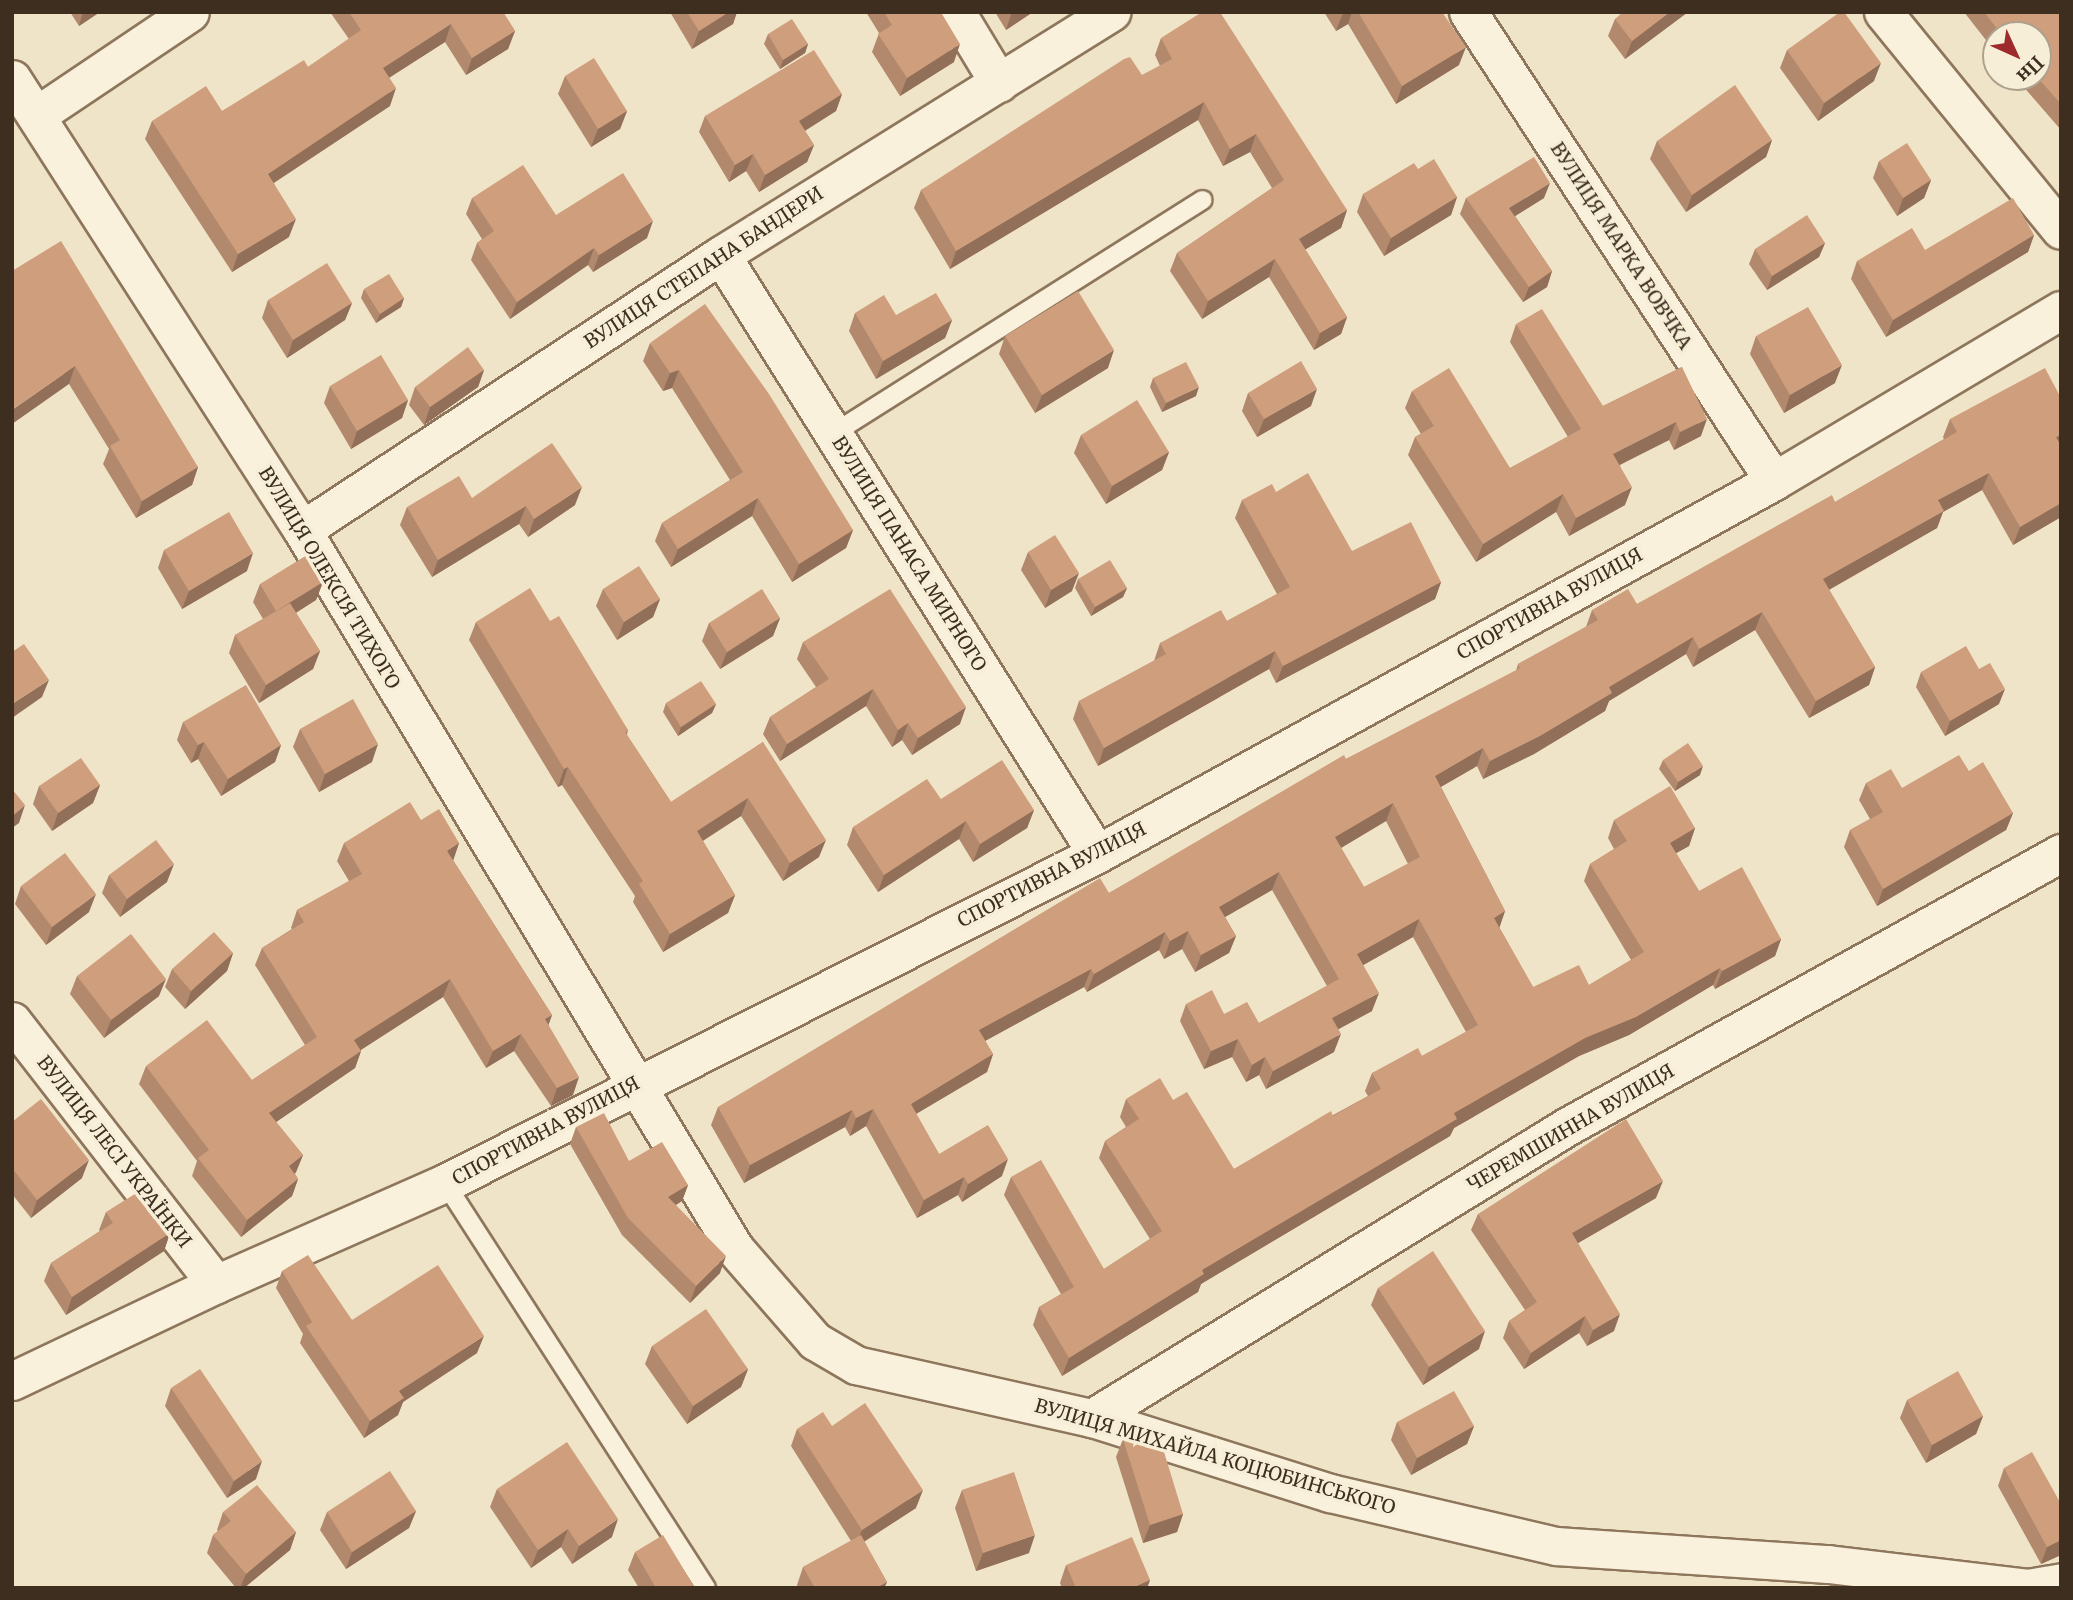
<!DOCTYPE html>
<html>
<head>
<meta charset="utf-8">
<style>
  body { margin:0 }
  #map { position:relative; width:2073px; height:1600px; overflow:hidden; background:#f0e4c8; font-family:Merriweather,serif }
  div>[style] { position:absolute }
  .roads { filter:drop-shadow(2px 0 #8d765c) drop-shadow(-2px 0 #8d765c) drop-shadow(0 2px #8d765c) drop-shadow(0 -2px #8d765c) }
  .lane>* { height:18px; margin:-9px; padding:0 9px; transform-origin:9px; border-radius:9px; background:#faf1dc }
  .street>* { height:37px; margin:-18.5px; padding:0 18.5px; transform-origin:18.5px; border-radius:18.5px; background:#faf1dc }
  .wall>* { inset:0; background:#b2896c }
  .shaded-wall>* { inset:0; background:#916f58 }
  .building>* { inset:0; background:#cf9f7d }
  span { translate:-50% -50%; white-space:nowrap; text-align:center; line-height:1.15; -webkit-text-stroke:7px #f7eed8; paint-order:stroke }
  .street-label { font-size:19px; color:#3d2e20 }
  .frame { position:absolute; inset:0; border:14px solid #3d2e20; pointer-events:none }
  .north { position:absolute; left:1982px; top:21px; width:70px; height:70px; box-sizing:border-box; background:#f7eed8; border:2px solid #ada18e; border-radius:50%; rotate:135deg; font-size:19px; font-weight:700; line-height:28px; text-align:center; color:#3d2e20 }
  .north::after { content:''; display:block; margin:auto; width:24px; height:32px; background:#9e2a2b; clip-path:polygon(50% 0,100% 100%,50% 72%,0 100%) }
</style>
</head>
<body>
<div id="map">
  <div class="roads">
    <div class="lane">
      <div style="left:834px;top:433px;width:436px;rotate:-32.3deg"></div>
      <div style="left:445px;top:1183px;width:482px;rotate:57.2deg"></div>
    </div>
    <div class="street">
      <div style="left:956px;top:12px;width:83px;rotate:58.8deg"></div>
      <div style="left:1468px;top:12px;width:560px;rotate:56.88deg"></div>
      <div style="left:1883px;top:12px;width:281px;rotate:50.8deg"></div>
      <div style="left:12px;top:79px;width:536px;rotate:57.26deg"></div>
      <div style="left:302px;top:530px;width:839px;rotate:58.94deg"></div>
      <div style="left:735px;top:1249px;width:122px;rotate:49deg"></div>
      <div style="left:815px;top:1341px;width:48px;rotate:30.3deg"></div>
      <div style="left:856px;top:1365px;width:242px;rotate:12.7deg"></div>
      <div style="left:1092px;top:1418px;width:250px;rotate:17.5deg"></div>
      <div style="left:1330px;top:1493px;width:232px;rotate:13.2deg"></div>
      <div style="left:1556px;top:1546px;width:273px;rotate:3.8deg"></div>
      <div style="left:1828px;top:1564px;width:201px;rotate:6.8deg"></div>
      <div style="left:2028px;top:1588px;width:34px;rotate:-10deg"></div>
      <div style="left:37px;top:115px;width:184px;rotate:-33.9deg"></div>
      <div style="left:721px;top:255px;width:707px;rotate:57.88deg"></div>
      <div style="left:302px;top:530px;width:501px;rotate:-33.28deg"></div>
      <div style="left:721px;top:255px;width:460px;rotate:-31.9deg"></div>
      <div style="left:12px;top:1021px;width:333px;rotate:52.2deg"></div>
      <div style="left:12px;top:1381px;width:226px;rotate:-25.4deg"></div>
      <div style="left:216px;top:1284px;width:250px;rotate:-23.8deg"></div>
      <div style="left:445px;top:1183px;width:730px;rotate:-26.78deg"></div>
      <div style="left:1097px;top:854px;width:773px;rotate:-28.85deg"></div>
      <div style="left:1774px;top:481px;width:334px;rotate:-30.8deg"></div>
      <div style="left:1092px;top:1418px;width:558px;rotate:-31.53deg"></div>
      <div style="left:1568px;top:1126px;width:564px;rotate:-28.98deg"></div>
    </div>
  </div>
  <div class="wall">
    <div style="clip-path:polygon(70px 12px,100px 12px,79px 26px)"></div>
    <div style="clip-path:polygon(330px 12px,503px 12px,515px 31px,508px 49px,466px 75px,445px 42px,389px 78px,390px 106px,274px 183px,289px 237px,232px 272px,145px 139px,152px 121px,222px 111px,308px 67px,349px 39px)"></div>
    <div style="clip-path:polygon(670px 12px,737px 12px,733px 24px,692px 49px)"></div>
    <div style="clip-path:polygon(866px 12px,935px 12px,954px 62px,900px 96px,872px 52px,879px 33px)"></div>
    <div style="clip-path:polygon(995px 12px,1033px 12px,1006px 30px)"></div>
    <div style="clip-path:polygon(1324px 12px,1442px 12px,1459px 65px,1396px 104px,1348px 24px,1336px 31px)"></div>
    <div style="clip-path:polygon(1688px 12px,1625px 59px,1608px 36px,1615px 19px)"></div>
    <div style="clip-path:polygon(1964px 12px,2061px 12px,2061px 130px,2015px 77px,2038px 77px,2038px 35px,1996px 35px,1996px 53px)"></div>
    <div style="clip-path:polygon(768px 34px,808px 44px,805px 53px,780px 69px,764px 44px)"></div>
    <div style="clip-path:polygon(1161px 38px,1347px 210px,1341px 228px,1305px 249px,1347px 317px,1341px 334px,1314px 350px,1269px 277px,1202px 319px,1170px 271px,1177px 253px,1272px 188px,1250px 152px,1223px 166px,1198px 120px,950px 269px,914px 208px,921px 190px,1160px 66px,1155px 55px)"></div>
    <div style="clip-path:polygon(1787px 50px,1874px 81px,1818px 121px,1780px 68px)"></div>
    <div style="clip-path:polygon(565px 76px,627px 111px,620px 129px,591px 147px,558px 94px)"></div>
    <div style="clip-path:polygon(842px 94px,836px 111px,805px 131px,814px 145px,807px 162px,759px 192px,746px 171px,729px 182px,699px 132px,705px 116px)"></div>
    <div style="clip-path:polygon(1772px 140px,1766px 157px,1686px 212px,1650px 159px,1657px 141px)"></div>
    <div style="clip-path:polygon(1879px 161px,1931px 180px,1924px 198px,1897px 216px,1873px 178px)"></div>
    <div style="clip-path:polygon(1418px 169px,1457px 197px,1451px 215px,1384px 256px,1357px 212px,1363px 194px)"></div>
    <div style="clip-path:polygon(472px 198px,556px 215px,647px 238px,593px 272px,588px 265px,510px 319px,471px 260px,477px 243px,482px 239px,466px 214px)"></div>
    <div style="clip-path:polygon(1466px 198px,1544px 198px,1515px 216px,1552px 271px,1547px 287px,1523px 302px,1460px 214px)"></div>
    <div style="clip-path:polygon(2034px 235px,2028px 252px,1886px 337px,1851px 279px,1857px 261px)"></div>
    <div style="clip-path:polygon(1825px 243px,1819px 257px,1767px 290px,1749px 264px,1755px 249px)"></div>
    <div style="clip-path:polygon(12px 271px,198px 467px,192px 485px,136px 518px,103px 464px,109px 449px,69px 384px)"></div>
    <div style="clip-path:polygon(364px 289px,404px 298px,401px 307px,376px 323px,361px 298px)"></div>
    <div style="clip-path:polygon(268px 300px,352px 303px,345px 320px,287px 358px,262px 318px)"></div>
    <div style="clip-path:polygon(855px 313px,896px 315px,952px 320px,945px 338px,876px 379px,849px 331px)"></div>
    <div style="clip-path:polygon(1516px 324px,1603px 406px,1682px 367px,1701px 436px,1674px 450px,1669px 440px,1620px 465px,1625px 505px,1569px 536px,1556px 512px,1476px 562px,1408px 455px,1415px 437px,1421px 434px,1405px 408px,1412px 391px,1510px 468px,1568px 437px,1510px 342px)"></div>
    <div style="clip-path:polygon(1005px 336px,1108px 368px,1035px 413px,999px 354px)"></div>
    <div style="clip-path:polygon(1756px 336px,1835px 383px,1784px 413px,1750px 354px)"></div>
    <div style="clip-path:polygon(650px 343px,853px 530px,846px 548px,792px 582px,752px 516px,671px 567px,655px 541px,662px 523px,730px 480px,672px 388px,663px 391px,643px 361px)"></div>
    <div style="clip-path:polygon(484px 370px,478px 387px,424px 425px,409px 405px,415px 387px)"></div>
    <div style="clip-path:polygon(1153px 378px,1196px 396px,1162px 412px,1150px 387px)"></div>
    <div style="clip-path:polygon(330px 386px,408px 400px,402px 418px,351px 449px,324px 403px)"></div>
    <div style="clip-path:polygon(1248px 393px,1311px 406px,1257px 437px,1242px 411px)"></div>
    <div style="clip-path:polygon(evenodd,2061px 398px,2061px 517px,2013px 545px,1982px 490px,1943px 512px,1937px 528px,1829px 590px,1875px 667px,1869px 685px,1809px 718px,1755px 630px,1693px 667px,1686px 654px,1609px 701px,1605px 711px,1534px 754px,1483px 779px,1477px 766px,1441px 787px,1505px 911px,1499px 927px,1533px 987px,1589px 985px,1631px 960px,1584px 881px,1590px 864px,1614px 849px,1608px 838px,1614px 820px,1695px 828px,1689px 846px,1676px 853px,1699px 891px,1781px 939px,1775px 956px,1715px 989px,1713px 985px,1629px 1035px,1579px 1056px,1454px 1128px,1450px 1136px,1201px 1284px,1198px 1292px,1062px 1376px,1033px 1325px,1039px 1307px,1061px 1294px,1004px 1195px,1011px 1177px,1104px 1269px,1150px 1239px,1099px 1158px,1105px 1141px,1126px 1127px,1120px 1117px,1126px 1099px,1173px 1100px,1234px 1169px,1368px 1096px,1365px 1091px,1372px 1073px,1422px 1056px,1466px 1032px,1413px 937px,1363px 965px,1372px 1011px,1338px 1029px,1334px 1052px,1266px 1089px,1259px 1075px,1246px 1082px,1232px 1057px,1204px 1069px,1180px 1021px,1186px 1004px,1259px 1023px,1327px 986px,1272px 890px,1225px 917px,1236px 936px,1229px 953px,1195px 972px,1182px 949px,1164px 959px,1159px 950px,1087px 992px,1084px 987px,985px 1041px,993px 1054px,987px 1072px,916px 1114px,939px 1154px,1002px 1176px,962px 1202px,958px 1195px,917px 1218px,866px 1126px,850px 1136px,845px 1127px,744px 1183px,711px 1125px,718px 1107px,1109px 893px,1346px 759px,1516px 671px,1518px 664px,1586px 627px,1592px 610px,1637px 604px,1835px 502px,1944px 439px,1943px 437px,1950px 419px,2061px 398px,1386px 821px,1408px 864px,1364px 887px,1341px 848px,1386px 821px)"></div>
    <div style="clip-path:polygon(1081px 435px,1169px 452px,1162px 470px,1106px 504px,1074px 453px)"></div>
    <div style="clip-path:polygon(1276px 492px,1352px 551px,1441px 582px,1435px 599px,1276px 683px,1269px 669px,1098px 766px,1073px 719px,1079px 701px,1154px 661px,1160px 643px,1227px 621px,1277px 594px,1235px 518px,1242px 500px)"></div>
    <div style="clip-path:polygon(575px 505px,528px 537px,519px 524px,432px 577px,400px 525px,407px 507px)"></div>
    <div style="clip-path:polygon(164px 550px,247px 571px,182px 609px,158px 568px)"></div>
    <div style="clip-path:polygon(1028px 552px,1072px 591px,1045px 608px,1021px 570px)"></div>
    <div style="clip-path:polygon(1078px 579px,1127px 588px,1123px 597px,1091px 616px,1075px 588px)"></div>
    <div style="clip-path:polygon(323px 582px,316px 600px,296px 613px,320px 651px,313px 669px,259px 703px,229px 653px,235px 635px,263px 619px,253px 602px,260px 584px)"></div>
    <div style="clip-path:polygon(603px 589px,660px 599px,653px 617px,617px 640px,596px 606px)"></div>
    <div style="clip-path:polygon(780px 618px,773px 636px,720px 669px,702px 641px,709px 623px)"></div>
    <div style="clip-path:polygon(550px 621px,628px 730px,627px 735px,671px 802px,763px 742px,819px 857px,783px 881px,741px 816px,703px 841px,735px 895px,728px 913px,663px 952px,633px 902px,635px 896px,562px 785px,558px 787px,469px 640px,476px 622px)"></div>
    <div style="clip-path:polygon(803px 642px,960px 724px,912px 755px,902px 740px,892px 747px,866px 706px,780px 761px,763px 734px,770px 717px,816px 687px,797px 659px)"></div>
    <div style="clip-path:polygon(1921px 672px,1999px 704px,1945px 736px,1916px 687px)"></div>
    <div style="clip-path:polygon(666px 703px,716px 704px,712px 713px,678px 736px,663px 712px)"></div>
    <div style="clip-path:polygon(183px 722px,281px 745px,275px 762px,221px 796px,198px 759px,191px 763px,177px 740px)"></div>
    <div style="clip-path:polygon(300px 729px,372px 762px,319px 792px,293px 747px)"></div>
    <div style="clip-path:polygon(1663px 760px,1700px 775px,1675px 791px,1659px 769px)"></div>
    <div style="clip-path:polygon(1969px 771px,2013px 813px,2006px 830px,1877px 906px,1844px 847px,1850px 830px,1870px 819px,1859px 800px,1866px 783px,1902px 788px)"></div>
    <div style="clip-path:polygon(100px 785px,93px 803px,52px 831px,33px 804px,39px 786px)"></div>
    <div style="clip-path:polygon(941px 799px,1034px 810px,1027px 828px,973px 862px,959px 839px,878px 892px,847px 845px,853px 827px)"></div>
    <div style="clip-path:polygon(421px 820px,459px 843px,453px 860px,552px 1015px,548px 1025px,573px 1095px,551px 1106px,514px 1051px,486px 1068px,443px 997px,361px 1050px,361px 1051px,355px 1068px,276px 1122px,303px 1155px,296px 1172px,295px 1174px,298px 1179px,292px 1196px,241px 1237px,192px 1176px,197px 1161px,139px 1084px,146px 1066px,252px 1080px,305px 1045px,255px 965px,262px 948px,292px 929px,291px 928px,297px 910px,349px 881px,337px 861px,344px 843px)"></div>
    <div style="clip-path:polygon(109px 875px,167px 882px,120px 917px,102px 893px)"></div>
    <div style="clip-path:polygon(21px 886px,89px 912px,46px 945px,15px 904px)"></div>
    <div style="clip-path:polygon(233px 953px,227px 971px,185px 1009px,165px 987px,172px 969px)"></div>
    <div style="clip-path:polygon(77px 976px,159px 996px,104px 1038px,70px 994px)"></div>
    <div style="clip-path:polygon(12px 1122px,82px 1178px,31px 1218px,12px 1194px)"></div>
    <div style="clip-path:polygon(576px 1127px,629px 1161px,688px 1185px,682px 1201px,676px 1205px,720px 1273px,690px 1303px,622px 1235px,570px 1144px)"></div>
    <div style="clip-path:polygon(1656px 1198px,1578px 1243px,1614px 1331px,1587px 1346px,1579px 1333px,1524px 1369px,1503px 1338px,1509px 1321px,1525px 1310px,1471px 1230px,1478px 1214px)"></div>
    <div style="clip-path:polygon(106px 1212px,170px 1233px,164px 1251px,66px 1315px,44px 1281px,51px 1263px,100px 1231px,99px 1230px)"></div>
    <div style="clip-path:polygon(282px 1271px,352px 1320px,477px 1353px,403px 1402px,398px 1415px,364px 1438px,300px 1343px,303px 1334px,276px 1288px)"></div>
    <div style="clip-path:polygon(1378px 1288px,1479px 1349px,1423px 1385px,1371px 1305px)"></div>
    <div style="clip-path:polygon(652px 1346px,748px 1369px,741px 1387px,687px 1424px,645px 1364px)"></div>
    <div style="clip-path:polygon(171px 1388px,256px 1479px,227px 1498px,165px 1406px)"></div>
    <div style="clip-path:polygon(1907px 1400px,1983px 1416px,1976px 1434px,1926px 1463px,1900px 1418px)"></div>
    <div style="clip-path:polygon(1397px 1422px,1474px 1426px,1467px 1444px,1411px 1475px,1391px 1440px)"></div>
    <div style="clip-path:polygon(832px 1426px,916px 1508px,864px 1542px,887px 1582px,884px 1588px,798px 1588px,797px 1585px,803px 1567px,851px 1541px,791px 1446px,797px 1429px)"></div>
    <div style="clip-path:polygon(1123px 1439px,1183px 1514px,1177px 1532px,1143px 1543px,1116px 1457px)"></div>
    <div style="clip-path:polygon(2004px 1468px,2061px 1504px,2061px 1555px,2041px 1564px,1998px 1486px)"></div>
    <div style="clip-path:polygon(497px 1489px,612px 1537px,572px 1564px,561px 1547px,531px 1568px,490px 1507px)"></div>
    <div style="clip-path:polygon(962px 1490px,1029px 1553px,976px 1571px,955px 1508px)"></div>
    <div style="clip-path:polygon(416px 1511px,409px 1528px,346px 1569px,320px 1530px,327px 1512px)"></div>
    <div style="clip-path:polygon(223px 1512px,296px 1532px,290px 1550px,244px 1588px,236px 1588px,207px 1553px,213px 1535px,218px 1531px,217px 1530px)"></div>
    <div style="clip-path:polygon(635px 1552px,695px 1588px,639px 1588px,628px 1570px)"></div>
    <div style="clip-path:polygon(1066px 1565px,1150px 1580px,1147px 1588px,1062px 1588px,1060px 1583px)"></div>
  </div>
  <div class="shaded-wall">
    <div style="clip-path:polygon(83px 12px,100px 12px,79px 26px)"></div>
    <div style="clip-path:polygon(729px 12px,737px 12px,733px 24px,692px 49px,699px 31px)"></div>
    <div style="clip-path:polygon(1012px 12px,1033px 12px,1006px 30px)"></div>
    <div style="clip-path:polygon(1345px 12px,1352px 12px,1348px 24px,1336px 31px,1343px 13px)"></div>
    <div style="clip-path:polygon(1670px 12px,1688px 12px,1625px 59px,1632px 41px)"></div>
    <div style="clip-path:polygon(451px 24px,445px 42px,376px 86px,383px 68px)"></div>
    <div style="clip-path:polygon(515px 31px,508px 49px,466px 75px,472px 58px)"></div>
    <div style="clip-path:polygon(808px 44px,805px 53px,780px 69px,783px 60px)"></div>
    <div style="clip-path:polygon(960px 44px,954px 62px,900px 96px,907px 78px)"></div>
    <div style="clip-path:polygon(1466px 47px,1459px 65px,1396px 104px,1402px 86px)"></div>
    <div style="clip-path:polygon(1881px 63px,1874px 81px,1818px 121px,1824px 103px)"></div>
    <div style="clip-path:polygon(396px 88px,390px 106px,261px 191px,268px 174px)"></div>
    <div style="clip-path:polygon(842px 94px,836px 111px,793px 138px,799px 121px)"></div>
    <div style="clip-path:polygon(1204px 102px,1198px 120px,950px 269px,956px 251px)"></div>
    <div style="clip-path:polygon(627px 111px,620px 129px,591px 147px,598px 129px)"></div>
    <div style="clip-path:polygon(1256px 134px,1250px 152px,1223px 166px,1230px 149px)"></div>
    <div style="clip-path:polygon(1772px 140px,1766px 157px,1686px 212px,1692px 195px)"></div>
    <div style="clip-path:polygon(814px 145px,807px 162px,759px 192px,765px 175px)"></div>
    <div style="clip-path:polygon(753px 154px,746px 171px,729px 182px,735px 165px)"></div>
    <div style="clip-path:polygon(1931px 180px,1924px 198px,1897px 216px,1903px 198px)"></div>
    <div style="clip-path:polygon(1550px 183px,1544px 198px,1504px 223px,1509px 208px)"></div>
    <div style="clip-path:polygon(1457px 197px,1451px 215px,1384px 256px,1391px 238px)"></div>
    <div style="clip-path:polygon(1347px 210px,1341px 228px,1293px 257px,1299px 239px)"></div>
    <div style="clip-path:polygon(296px 219px,289px 237px,232px 272px,238px 254px)"></div>
    <div style="clip-path:polygon(653px 221px,647px 238px,593px 272px,599px 255px)"></div>
    <div style="clip-path:polygon(2034px 235px,2028px 252px,1886px 337px,1893px 320px)"></div>
    <div style="clip-path:polygon(1825px 243px,1819px 257px,1767px 290px,1772px 276px)"></div>
    <div style="clip-path:polygon(594px 248px,588px 265px,510px 319px,517px 302px)"></div>
    <div style="clip-path:polygon(1275px 259px,1269px 277px,1202px 319px,1208px 301px)"></div>
    <div style="clip-path:polygon(1552px 271px,1547px 287px,1523px 302px,1529px 287px)"></div>
    <div style="clip-path:polygon(404px 298px,401px 307px,376px 323px,380px 314px)"></div>
    <div style="clip-path:polygon(352px 303px,345px 320px,287px 358px,293px 340px)"></div>
    <div style="clip-path:polygon(1347px 317px,1341px 334px,1314px 350px,1320px 333px)"></div>
    <div style="clip-path:polygon(952px 320px,945px 338px,876px 379px,883px 361px)"></div>
    <div style="clip-path:polygon(1114px 350px,1108px 368px,1035px 413px,1042px 395px)"></div>
    <div style="clip-path:polygon(1842px 365px,1835px 383px,1784px 413px,1790px 395px)"></div>
    <div style="clip-path:polygon(75px 366px,69px 384px,12px 424px,12px 410px)"></div>
    <div style="clip-path:polygon(484px 370px,478px 387px,424px 425px,430px 407px)"></div>
    <div style="clip-path:polygon(679px 370px,672px 388px,663px 391px,670px 373px)"></div>
    <div style="clip-path:polygon(1199px 387px,1196px 396px,1162px 412px,1166px 403px)"></div>
    <div style="clip-path:polygon(1317px 389px,1311px 406px,1257px 437px,1264px 419px)"></div>
    <div style="clip-path:polygon(408px 400px,402px 418px,351px 449px,357px 431px)"></div>
    <div style="clip-path:polygon(1707px 419px,1701px 436px,1674px 450px,1680px 432px)"></div>
    <div style="clip-path:polygon(1676px 422px,1669px 440px,1607px 471px,1613px 454px)"></div>
    <div style="clip-path:polygon(2061px 435px,2061px 449px,2056px 437px)"></div>
    <div style="clip-path:polygon(1169px 452px,1162px 470px,1106px 504px,1112px 486px)"></div>
    <div style="clip-path:polygon(198px 467px,192px 485px,136px 518px,142px 501px)"></div>
    <div style="clip-path:polygon(1989px 473px,1982px 490px,1943px 512px,1937px 528px,1816px 597px,1823px 579px,1938px 500px)"></div>
    <div style="clip-path:polygon(582px 487px,575px 505px,528px 537px,534px 519px)"></div>
    <div style="clip-path:polygon(1632px 487px,1625px 505px,1569px 536px,1576px 518px)"></div>
    <div style="clip-path:polygon(1563px 494px,1556px 512px,1476px 562px,1483px 544px)"></div>
    <div style="clip-path:polygon(758px 498px,752px 516px,671px 567px,678px 549px)"></div>
    <div style="clip-path:polygon(2061px 503px,2061px 517px,2013px 545px,2020px 527px)"></div>
    <div style="clip-path:polygon(526px 506px,519px 524px,432px 577px,438px 560px)"></div>
    <div style="clip-path:polygon(853px 530px,846px 548px,792px 582px,799px 564px)"></div>
    <div style="clip-path:polygon(253px 553px,247px 571px,182px 609px,189px 591px)"></div>
    <div style="clip-path:polygon(1079px 573px,1072px 591px,1045px 608px,1051px 590px)"></div>
    <div style="clip-path:polygon(323px 582px,316px 600px,269px 629px,276px 611px)"></div>
    <div style="clip-path:polygon(1441px 582px,1435px 599px,1276px 683px,1283px 666px)"></div>
    <div style="clip-path:polygon(1127px 588px,1123px 597px,1091px 616px,1095px 607px)"></div>
    <div style="clip-path:polygon(660px 599px,653px 617px,617px 640px,624px 622px)"></div>
    <div style="clip-path:polygon(1762px 612px,1755px 630px,1693px 667px,1699px 649px)"></div>
    <div style="clip-path:polygon(780px 618px,773px 636px,720px 669px,727px 652px)"></div>
    <div style="clip-path:polygon(1693px 637px,1686px 654px,1609px 701px,1605px 711px,1534px 754px,1483px 779px,1490px 761px,1609px 687px)"></div>
    <div style="clip-path:polygon(320px 651px,313px 669px,259px 703px,266px 685px)"></div>
    <div style="clip-path:polygon(1275px 651px,1269px 669px,1098px 766px,1104px 748px)"></div>
    <div style="clip-path:polygon(1875px 667px,1869px 685px,1809px 718px,1816px 701px)"></div>
    <div style="clip-path:polygon(49px 680px,42px 697px,12px 718px,12px 704px)"></div>
    <div style="clip-path:polygon(873px 689px,866px 706px,780px 761px,787px 744px)"></div>
    <div style="clip-path:polygon(2005px 689px,1999px 704px,1945px 736px,1950px 721px)"></div>
    <div style="clip-path:polygon(716px 704px,712px 713px,678px 736px,681px 727px)"></div>
    <div style="clip-path:polygon(966px 707px,960px 724px,912px 755px,918px 738px)"></div>
    <div style="clip-path:polygon(908px 723px,902px 740px,892px 747px,898px 730px)"></div>
    <div style="clip-path:polygon(204px 742px,198px 759px,191px 763px,198px 745px)"></div>
    <div style="clip-path:polygon(378px 744px,372px 762px,319px 792px,325px 774px)"></div>
    <div style="clip-path:polygon(281px 745px,275px 762px,221px 796px,228px 779px)"></div>
    <div style="clip-path:polygon(1483px 748px,1477px 766px,1428px 794px,1435px 776px)"></div>
    <div style="clip-path:polygon(1703px 766px,1700px 775px,1675px 791px,1678px 782px)"></div>
    <div style="clip-path:polygon(568px 767px,562px 785px,558px 787px,564px 769px)"></div>
    <div style="clip-path:polygon(100px 785px,93px 803px,52px 831px,58px 813px)"></div>
    <div style="clip-path:polygon(748px 798px,741px 816px,691px 848px,697px 831px)"></div>
    <div style="clip-path:polygon(1393px 803px,1386px 821px,1329px 855px,1335px 837px)"></div>
    <div style="clip-path:polygon(25px 805px,19px 823px,12px 828px,12px 816px)"></div>
    <div style="clip-path:polygon(1034px 810px,1027px 828px,973px 862px,980px 844px)"></div>
    <div style="clip-path:polygon(2013px 813px,2006px 830px,1877px 906px,1883px 889px)"></div>
    <div style="clip-path:polygon(966px 821px,959px 839px,878px 892px,884px 875px)"></div>
    <div style="clip-path:polygon(1695px 828px,1689px 846px,1664px 860px,1670px 843px)"></div>
    <div style="clip-path:polygon(826px 840px,819px 857px,783px 881px,790px 863px)"></div>
    <div style="clip-path:polygon(459px 843px,453px 861px,447px 851px)"></div>
    <div style="clip-path:polygon(174px 864px,167px 882px,120px 917px,127px 899px)"></div>
    <div style="clip-path:polygon(1279px 872px,1272px 890px,1213px 924px,1219px 907px)"></div>
    <div style="clip-path:polygon(96px 894px,89px 912px,46px 945px,52px 927px)"></div>
    <div style="clip-path:polygon(735px 895px,728px 913px,663px 952px,670px 934px)"></div>
    <div style="clip-path:polygon(1505px 911px,1499px 929px,1494px 918px)"></div>
    <div style="clip-path:polygon(1419px 919px,1413px 937px,1351px 972px,1357px 954px)"></div>
    <div style="clip-path:polygon(1188px 931px,1182px 949px,1164px 959px,1170px 941px)"></div>
    <div style="clip-path:polygon(1165px 932px,1159px 950px,1087px 992px,1094px 974px)"></div>
    <div style="clip-path:polygon(1236px 936px,1229px 953px,1195px 972px,1201px 955px)"></div>
    <div style="clip-path:polygon(1781px 939px,1775px 956px,1715px 989px,1722px 971px)"></div>
    <div style="clip-path:polygon(233px 953px,227px 971px,185px 1009px,191px 991px)"></div>
    <div style="clip-path:polygon(1720px 968px,1713px 985px,1629px 1035px,1579px 1056px,1454px 1128px,1450px 1136px,1201px 1284px,1198px 1292px,1062px 1376px,1069px 1358px,1202px 1270px,1454px 1113px,1585px 1038px)"></div>
    <div style="clip-path:polygon(1091px 969px,1084px 987px,972px 1048px,979px 1030px)"></div>
    <div style="clip-path:polygon(166px 979px,159px 996px,104px 1038px,111px 1020px)"></div>
    <div style="clip-path:polygon(450px 979px,443px 997px,348px 1058px,354px 1040px)"></div>
    <div style="clip-path:polygon(1379px 993px,1372px 1011px,1326px 1036px,1332px 1018px)"></div>
    <div style="clip-path:polygon(552px 1015px,546px 1032px,545px 1019px)"></div>
    <div style="clip-path:polygon(521px 1034px,514px 1051px,486px 1068px,493px 1051px)"></div>
    <div style="clip-path:polygon(1341px 1034px,1334px 1052px,1266px 1089px,1273px 1071px)"></div>
    <div style="clip-path:polygon(1238px 1039px,1232px 1057px,1204px 1069px,1211px 1051px)"></div>
    <div style="clip-path:polygon(361px 1051px,355px 1068px,263px 1131px,269px 1113px)"></div>
    <div style="clip-path:polygon(993px 1054px,987px 1072px,904px 1121px,911px 1104px)"></div>
    <div style="clip-path:polygon(1265px 1057px,1259px 1075px,1246px 1082px,1252px 1065px)"></div>
    <div style="clip-path:polygon(579px 1077px,573px 1095px,551px 1106px,557px 1088px)"></div>
    <div style="clip-path:polygon(873px 1109px,866px 1126px,850px 1136px,856px 1118px)"></div>
    <div style="clip-path:polygon(852px 1110px,845px 1127px,744px 1183px,750px 1165px)"></div>
    <div style="clip-path:polygon(303px 1155px,296px 1172px,282px 1184px,289px 1166px)"></div>
    <div style="clip-path:polygon(1008px 1159px,1002px 1176px,962px 1202px,968px 1184px)"></div>
    <div style="clip-path:polygon(89px 1160px,82px 1178px,31px 1218px,37px 1200px)"></div>
    <div style="clip-path:polygon(964px 1177px,958px 1195px,917px 1218px,924px 1200px)"></div>
    <div style="clip-path:polygon(298px 1179px,292px 1196px,241px 1237px,247px 1220px)"></div>
    <div style="clip-path:polygon(1663px 1181px,1656px 1198px,1566px 1250px,1572px 1233px)"></div>
    <div style="clip-path:polygon(688px 1185px,682px 1201px,662px 1213px,668px 1197px)"></div>
    <div style="clip-path:polygon(170px 1233px,164px 1251px,66px 1315px,72px 1297px)"></div>
    <div style="clip-path:polygon(726px 1256px,720px 1273px,690px 1303px,696px 1286px)"></div>
    <div style="clip-path:polygon(1620px 1314px,1614px 1331px,1587px 1346px,1593px 1330px)"></div>
    <div style="clip-path:polygon(1585px 1316px,1579px 1333px,1524px 1369px,1531px 1353px)"></div>
    <div style="clip-path:polygon(1485px 1331px,1479px 1349px,1423px 1385px,1429px 1367px)"></div>
    <div style="clip-path:polygon(484px 1336px,477px 1353px,403px 1402px,398px 1415px,364px 1438px,370px 1421px,399px 1391px)"></div>
    <div style="clip-path:polygon(748px 1369px,741px 1387px,687px 1424px,693px 1406px)"></div>
    <div style="clip-path:polygon(1983px 1416px,1976px 1434px,1926px 1463px,1932px 1445px)"></div>
    <div style="clip-path:polygon(1474px 1426px,1467px 1444px,1411px 1475px,1417px 1458px)"></div>
    <div style="clip-path:polygon(262px 1461px,256px 1479px,227px 1498px,234px 1481px)"></div>
    <div style="clip-path:polygon(923px 1490px,916px 1508px,855px 1547px,862px 1530px)"></div>
    <div style="clip-path:polygon(416px 1511px,409px 1528px,346px 1569px,352px 1552px)"></div>
    <div style="clip-path:polygon(1183px 1514px,1177px 1532px,1143px 1543px,1150px 1525px)"></div>
    <div style="clip-path:polygon(618px 1519px,612px 1537px,572px 1564px,579px 1546px)"></div>
    <div style="clip-path:polygon(568px 1529px,561px 1547px,531px 1568px,538px 1550px)"></div>
    <div style="clip-path:polygon(296px 1532px,290px 1550px,244px 1588px,240px 1588px,246px 1574px)"></div>
    <div style="clip-path:polygon(1035px 1535px,1029px 1553px,976px 1571px,983px 1553px)"></div>
    <div style="clip-path:polygon(2061px 1540px,2061px 1555px,2041px 1564px,2047px 1547px)"></div>
    <div style="clip-path:polygon(1150px 1580px,1147px 1588px,1132px 1588px)"></div>
    <div style="clip-path:polygon(887px 1582px,884px 1588px,876px 1588px)"></div>
  </div>
  <div class="building">
    <div style="clip-path:polygon(349px 12px,503px 12px,515px 31px,472px 58px,451px 24px,383px 68px,396px 88px,268px 174px,296px 219px,238px 254px,152px 121px,206px 86px,222px 111px,304px 60px,308px 67px,361px 30px)"></div>
    <div style="clip-path:polygon(687px 12px,729px 12px,699px 31px)"></div>
    <div style="clip-path:polygon(884px 12px,935px 12px,942px 14px,960px 44px,907px 78px,878px 34px,892px 25px)"></div>
    <div style="clip-path:polygon(1202px 12px,1220px 12px,1347px 210px,1299px 239px,1347px 317px,1320px 333px,1275px 259px,1208px 301px,1177px 253px,1284px 180px,1256px 134px,1230px 149px,1204px 102px,956px 251px,921px 190px,1124px 59px,1130px 57px,1142px 75px,1172px 59px,1161px 38px)"></div>
    <div style="clip-path:polygon(1358px 12px,1442px 12px,1466px 47px,1402px 86px)"></div>
    <div style="clip-path:polygon(1623px 12px,1670px 12px,1632px 41px,1615px 19px)"></div>
    <div style="clip-path:polygon(1840px 12px,1844px 12px,1881px 63px,1824px 103px,1787px 50px)"></div>
    <div style="clip-path:polygon(1984px 12px,2061px 12px,2061px 104px,2037px 77px,2038px 77px,2038px 35px,2002px 35px)"></div>
    <div style="clip-path:polygon(792px 19px,808px 44px,783px 60px,768px 34px)"></div>
    <div style="clip-path:polygon(814px 50px,842px 94px,799px 121px,814px 145px,765px 175px,753px 154px,735px 165px,705px 116px)"></div>
    <div style="clip-path:polygon(594px 58px,627px 111px,598px 129px,565px 76px)"></div>
    <div style="clip-path:polygon(1735px 85px,1772px 140px,1692px 195px,1657px 141px)"></div>
    <div style="clip-path:polygon(1907px 143px,1931px 180px,1903px 198px,1879px 161px)"></div>
    <div style="clip-path:polygon(1534px 157px,1550px 183px,1509px 208px,1552px 271px,1529px 287px,1466px 198px)"></div>
    <div style="clip-path:polygon(1434px 159px,1457px 197px,1391px 238px,1363px 194px,1414px 163px,1418px 169px)"></div>
    <div style="clip-path:polygon(523px 165px,556px 215px,623px 173px,653px 221px,599px 255px,594px 248px,517px 302px,477px 243px,494px 231px,472px 198px)"></div>
    <div style="clip-path:polygon(2013px 198px,2034px 235px,1893px 320px,1857px 261px,1912px 228px,1925px 250px)"></div>
    <div style="clip-path:polygon(1807px 215px,1825px 243px,1772px 276px,1755px 249px)"></div>
    <div style="clip-path:polygon(61px 241px,198px 467px,142px 501px,110px 446px,120px 440px,75px 366px,12px 410px,12px 271px)"></div>
    <div style="clip-path:polygon(327px 263px,352px 303px,293px 340px,268px 300px)"></div>
    <div style="clip-path:polygon(389px 274px,404px 298px,380px 314px,364px 289px)"></div>
    <div style="clip-path:polygon(1078px 291px,1114px 350px,1042px 395px,1005px 336px)"></div>
    <div style="clip-path:polygon(936px 293px,952px 320px,883px 361px,855px 313px,884px 295px,896px 315px)"></div>
    <div style="clip-path:polygon(705px 304px,769px 394px,853px 530px,799px 564px,758px 498px,678px 549px,662px 523px,743px 472px,679px 370px,670px 373px,650px 343px)"></div>
    <div style="clip-path:polygon(1808px 307px,1842px 365px,1790px 395px,1756px 336px)"></div>
    <div style="clip-path:polygon(1542px 309px,1603px 406px,1682px 367px,1707px 419px,1680px 432px,1676px 422px,1613px 454px,1632px 487px,1576px 518px,1563px 494px,1483px 544px,1415px 437px,1434px 426px,1412px 391px,1449px 368px,1510px 468px,1581px 429px,1516px 324px)"></div>
    <div style="clip-path:polygon(468px 347px,484px 370px,430px 407px,415px 387px)"></div>
    <div style="clip-path:polygon(381px 355px,408px 400px,357px 431px,330px 386px)"></div>
    <div style="clip-path:polygon(1301px 361px,1317px 389px,1264px 419px,1248px 393px)"></div>
    <div style="clip-path:polygon(1186px 362px,1199px 387px,1166px 403px,1153px 378px)"></div>
    <div style="clip-path:polygon(evenodd,2045px 368px,2061px 398px,2061px 435px,2056px 437px,2061px 446px,2061px 503px,2020px 527px,1989px 473px,1938px 500px,1944px 511px,1823px 579px,1875px 667px,1816px 701px,1762px 612px,1699px 649px,1693px 637px,1609px 687px,1612px 693px,1540px 736px,1490px 761px,1483px 748px,1435px 776px,1505px 911px,1494px 918px,1533px 987px,1579px 965px,1589px 985px,1644px 952px,1590px 864px,1627px 841px,1614px 820px,1670px 786px,1695px 828px,1670px 843px,1699px 891px,1742px 867px,1781px 939px,1722px 971px,1720px 968px,1636px 1017px,1585px 1038px,1454px 1113px,1457px 1119px,1202px 1270px,1204px 1274px,1069px 1358px,1039px 1307px,1074px 1287px,1011px 1177px,1041px 1160px,1104px 1269px,1162px 1231px,1105px 1141px,1139px 1119px,1126px 1099px,1160px 1078px,1173px 1100px,1187px 1092px,1234px 1169px,1331px 1111px,1333px 1116px,1381px 1089px,1372px 1073px,1418px 1048px,1422px 1056px,1478px 1025px,1419px 919px,1357px 954px,1379px 993px,1332px 1018px,1341px 1034px,1273px 1071px,1265px 1057px,1252px 1065px,1238px 1039px,1211px 1051px,1186px 1004px,1212px 990px,1224px 1014px,1247px 1002px,1259px 1023px,1339px 979px,1279px 872px,1219px 907px,1236px 936px,1201px 955px,1188px 931px,1170px 941px,1165px 932px,1094px 974px,1091px 969px,979px 1030px,993px 1054px,911px 1104px,939px 1154px,988px 1125px,1008px 1159px,968px 1184px,964px 1177px,924px 1200px,873px 1109px,856px 1118px,852px 1110px,750px 1165px,718px 1107px,1100px 878px,1109px 893px,1344px 755px,1346px 759px,1520px 668px,1518px 664px,1598px 620px,1592px 610px,1628px 589px,1637px 604px,1832px 495px,1835px 502px,1957px 432px,1950px 419px,2045px 368px,1393px 803px,1420px 857px,1364px 887px,1335px 837px,1393px 803px)"></div>
    <div style="clip-path:polygon(1137px 400px,1169px 452px,1112px 486px,1081px 435px)"></div>
    <div style="clip-path:polygon(552px 443px,582px 487px,534px 519px,526px 506px,438px 560px,407px 507px,459px 476px,472px 498px)"></div>
    <div style="clip-path:polygon(1308px 473px,1352px 551px,1411px 522px,1441px 582px,1283px 666px,1275px 651px,1104px 748px,1079px 701px,1166px 654px,1160px 643px,1221px 610px,1227px 621px,1290px 587px,1242px 500px,1272px 484px,1276px 492px)"></div>
    <div style="clip-path:polygon(229px 512px,253px 553px,189px 591px,164px 550px)"></div>
    <div style="clip-path:polygon(1055px 535px,1079px 573px,1051px 590px,1028px 552px)"></div>
    <div style="clip-path:polygon(307px 555px,323px 582px,276px 611px,260px 584px)"></div>
    <div style="clip-path:polygon(1110px 560px,1127px 588px,1095px 607px,1078px 579px)"></div>
    <div style="clip-path:polygon(639px 566px,660px 599px,624px 622px,603px 589px)"></div>
    <div style="clip-path:polygon(530px 588px,550px 621px,559px 616px,628px 730px,625px 732px,671px 802px,763px 742px,826px 840px,790px 863px,748px 798px,697px 831px,735px 895px,670px 934px,639px 884px,643px 881px,568px 767px,564px 769px,476px 622px)"></div>
    <div style="clip-path:polygon(762px 589px,780px 618px,727px 652px,709px 623px)"></div>
    <div style="clip-path:polygon(890px 589px,966px 707px,918px 738px,908px 723px,898px 730px,873px 689px,787px 744px,770px 717px,829px 679px,803px 642px)"></div>
    <div style="clip-path:polygon(290px 603px,320px 651px,266px 685px,235px 635px)"></div>
    <div style="clip-path:polygon(24px 644px,49px 680px,12px 704px,12px 652px)"></div>
    <div style="clip-path:polygon(1966px 646px,1979px 669px,1990px 663px,2005px 689px,1950px 721px,1921px 672px)"></div>
    <div style="clip-path:polygon(701px 681px,716px 704px,681px 727px,666px 703px)"></div>
    <div style="clip-path:polygon(246px 685px,281px 745px,228px 779px,204px 742px,198px 745px,183px 722px)"></div>
    <div style="clip-path:polygon(353px 699px,378px 744px,325px 774px,300px 729px)"></div>
    <div style="clip-path:polygon(1688px 743px,1703px 766px,1678px 782px,1663px 760px)"></div>
    <div style="clip-path:polygon(1959px 755px,1969px 771px,1983px 762px,2013px 813px,1883px 889px,1850px 830px,1883px 812px,1866px 783px,1891px 769px,1902px 788px)"></div>
    <div style="clip-path:polygon(81px 758px,100px 785px,58px 813px,39px 786px)"></div>
    <div style="clip-path:polygon(1002px 760px,1034px 810px,980px 844px,966px 821px,884px 875px,853px 827px,927px 779px,941px 799px)"></div>
    <div style="clip-path:polygon(12px 789px,25px 805px,12px 816px)"></div>
    <div style="clip-path:polygon(410px 802px,421px 820px,439px 809px,459px 843px,447px 851px,552px 1015px,545px 1019px,579px 1077px,557px 1088px,521px 1034px,493px 1051px,450px 979px,354px 1040px,361px 1051px,269px 1113px,303px 1155px,289px 1166px,298px 1179px,247px 1220px,198px 1158px,209px 1150px,146px 1066px,207px 1020px,252px 1080px,317px 1037px,262px 948px,304px 922px,297px 910px,362px 874px,344px 843px)"></div>
    <div style="clip-path:polygon(156px 840px,174px 864px,127px 899px,109px 875px)"></div>
    <div style="clip-path:polygon(65px 853px,96px 894px,52px 927px,21px 886px)"></div>
    <div style="clip-path:polygon(214px 932px,233px 953px,191px 991px,172px 969px)"></div>
    <div style="clip-path:polygon(131px 934px,166px 979px,111px 1020px,77px 976px)"></div>
    <div style="clip-path:polygon(41px 1099px,89px 1160px,37px 1200px,12px 1168px,12px 1122px)"></div>
    <div style="clip-path:polygon(604px 1113px,629px 1161px,662px 1142px,688px 1185px,668px 1197px,726px 1256px,696px 1286px,628px 1218px,576px 1127px)"></div>
    <div style="clip-path:polygon(1626px 1119px,1663px 1181px,1572px 1233px,1620px 1314px,1593px 1330px,1585px 1316px,1531px 1353px,1509px 1321px,1537px 1302px,1478px 1214px)"></div>
    <div style="clip-path:polygon(138px 1192px,170px 1233px,72px 1297px,51px 1263px,113px 1223px,106px 1212px)"></div>
    <div style="clip-path:polygon(1433px 1251px,1485px 1331px,1429px 1367px,1378px 1288px)"></div>
    <div style="clip-path:polygon(308px 1255px,352px 1320px,438px 1265px,484px 1336px,399px 1391px,404px 1398px,370px 1421px,306px 1326px,312px 1322px,282px 1271px)"></div>
    <div style="clip-path:polygon(706px 1309px,748px 1369px,693px 1406px,652px 1346px)"></div>
    <div style="clip-path:polygon(200px 1369px,262px 1461px,234px 1481px,171px 1388px)"></div>
    <div style="clip-path:polygon(1958px 1371px,1983px 1416px,1932px 1445px,1907px 1400px)"></div>
    <div style="clip-path:polygon(1454px 1391px,1474px 1426px,1417px 1458px,1397px 1422px)"></div>
    <div style="clip-path:polygon(865px 1403px,923px 1490px,862px 1530px,797px 1429px,823px 1412px,832px 1426px)"></div>
    <div style="clip-path:polygon(1137px 1434px,1161px 1442px,1183px 1514px,1150px 1525px,1123px 1439px)"></div>
    <div style="clip-path:polygon(567px 1442px,618px 1519px,579px 1546px,568px 1529px,538px 1550px,497px 1489px)"></div>
    <div style="clip-path:polygon(2032px 1452px,2061px 1504px,2061px 1540px,2047px 1547px,2004px 1468px)"></div>
    <div style="clip-path:polygon(390px 1471px,416px 1511px,352px 1552px,327px 1512px)"></div>
    <div style="clip-path:polygon(1014px 1472px,1035px 1535px,983px 1553px,962px 1490px)"></div>
    <div style="clip-path:polygon(257px 1485px,296px 1532px,246px 1574px,213px 1535px,231px 1521px,223px 1512px)"></div>
    <div style="clip-path:polygon(663px 1535px,695px 1588px,656px 1588px,635px 1552px)"></div>
    <div style="clip-path:polygon(861px 1535px,887px 1582px,876px 1588px,815px 1588px,803px 1567px)"></div>
    <div style="clip-path:polygon(1132px 1537px,1150px 1580px,1132px 1588px,1076px 1588px,1066px 1565px)"></div>
  </div>
  <div class="street-label">
    <span style="left:1621px;top:246px;rotate:57deg">ВУЛИЦЯ МАРКА ВОВЧКА</span>
    <span style="left:704px;top:268px;rotate:-33deg">ВУЛИЦЯ СТЕПАНА БАНДЕРИ</span>
    <span style="left:909px;top:554px;rotate:58deg">ВУЛИЦЯ ПАНАСА МИРНОГО</span>
    <span style="left:329px;top:578px;rotate:59deg">ВУЛИЦЯ ОЛЕКСІЯ ТИХОГО</span>
    <span style="left:1550px;top:604px;rotate:-29deg">СПОРТИВНА ВУЛИЦЯ</span>
    <span style="left:1052px;top:875px;rotate:-27deg">СПОРТИВНА ВУЛИЦЯ</span>
    <span style="left:1571px;top:1128px;rotate:-30deg">ЧЕРЕМШИННА ВУЛИЦЯ</span>
    <span style="left:546px;top:1131px;rotate:-28deg">СПОРТИВНА ВУЛИЦЯ</span>
    <span style="left:114px;top:1152px;rotate:52deg">ВУЛИЦЯ ЛЕСІ УКРАЇНКИ</span>
    <span style="left:1215px;top:1457px;rotate:16deg">ВУЛИЦЯ МИХАЙЛА КОЦЮБИНСЬКОГО</span>
  </div>
  <div class="frame"></div>
  <div class="north">Пн</div>
</div>
</body>
</html>
